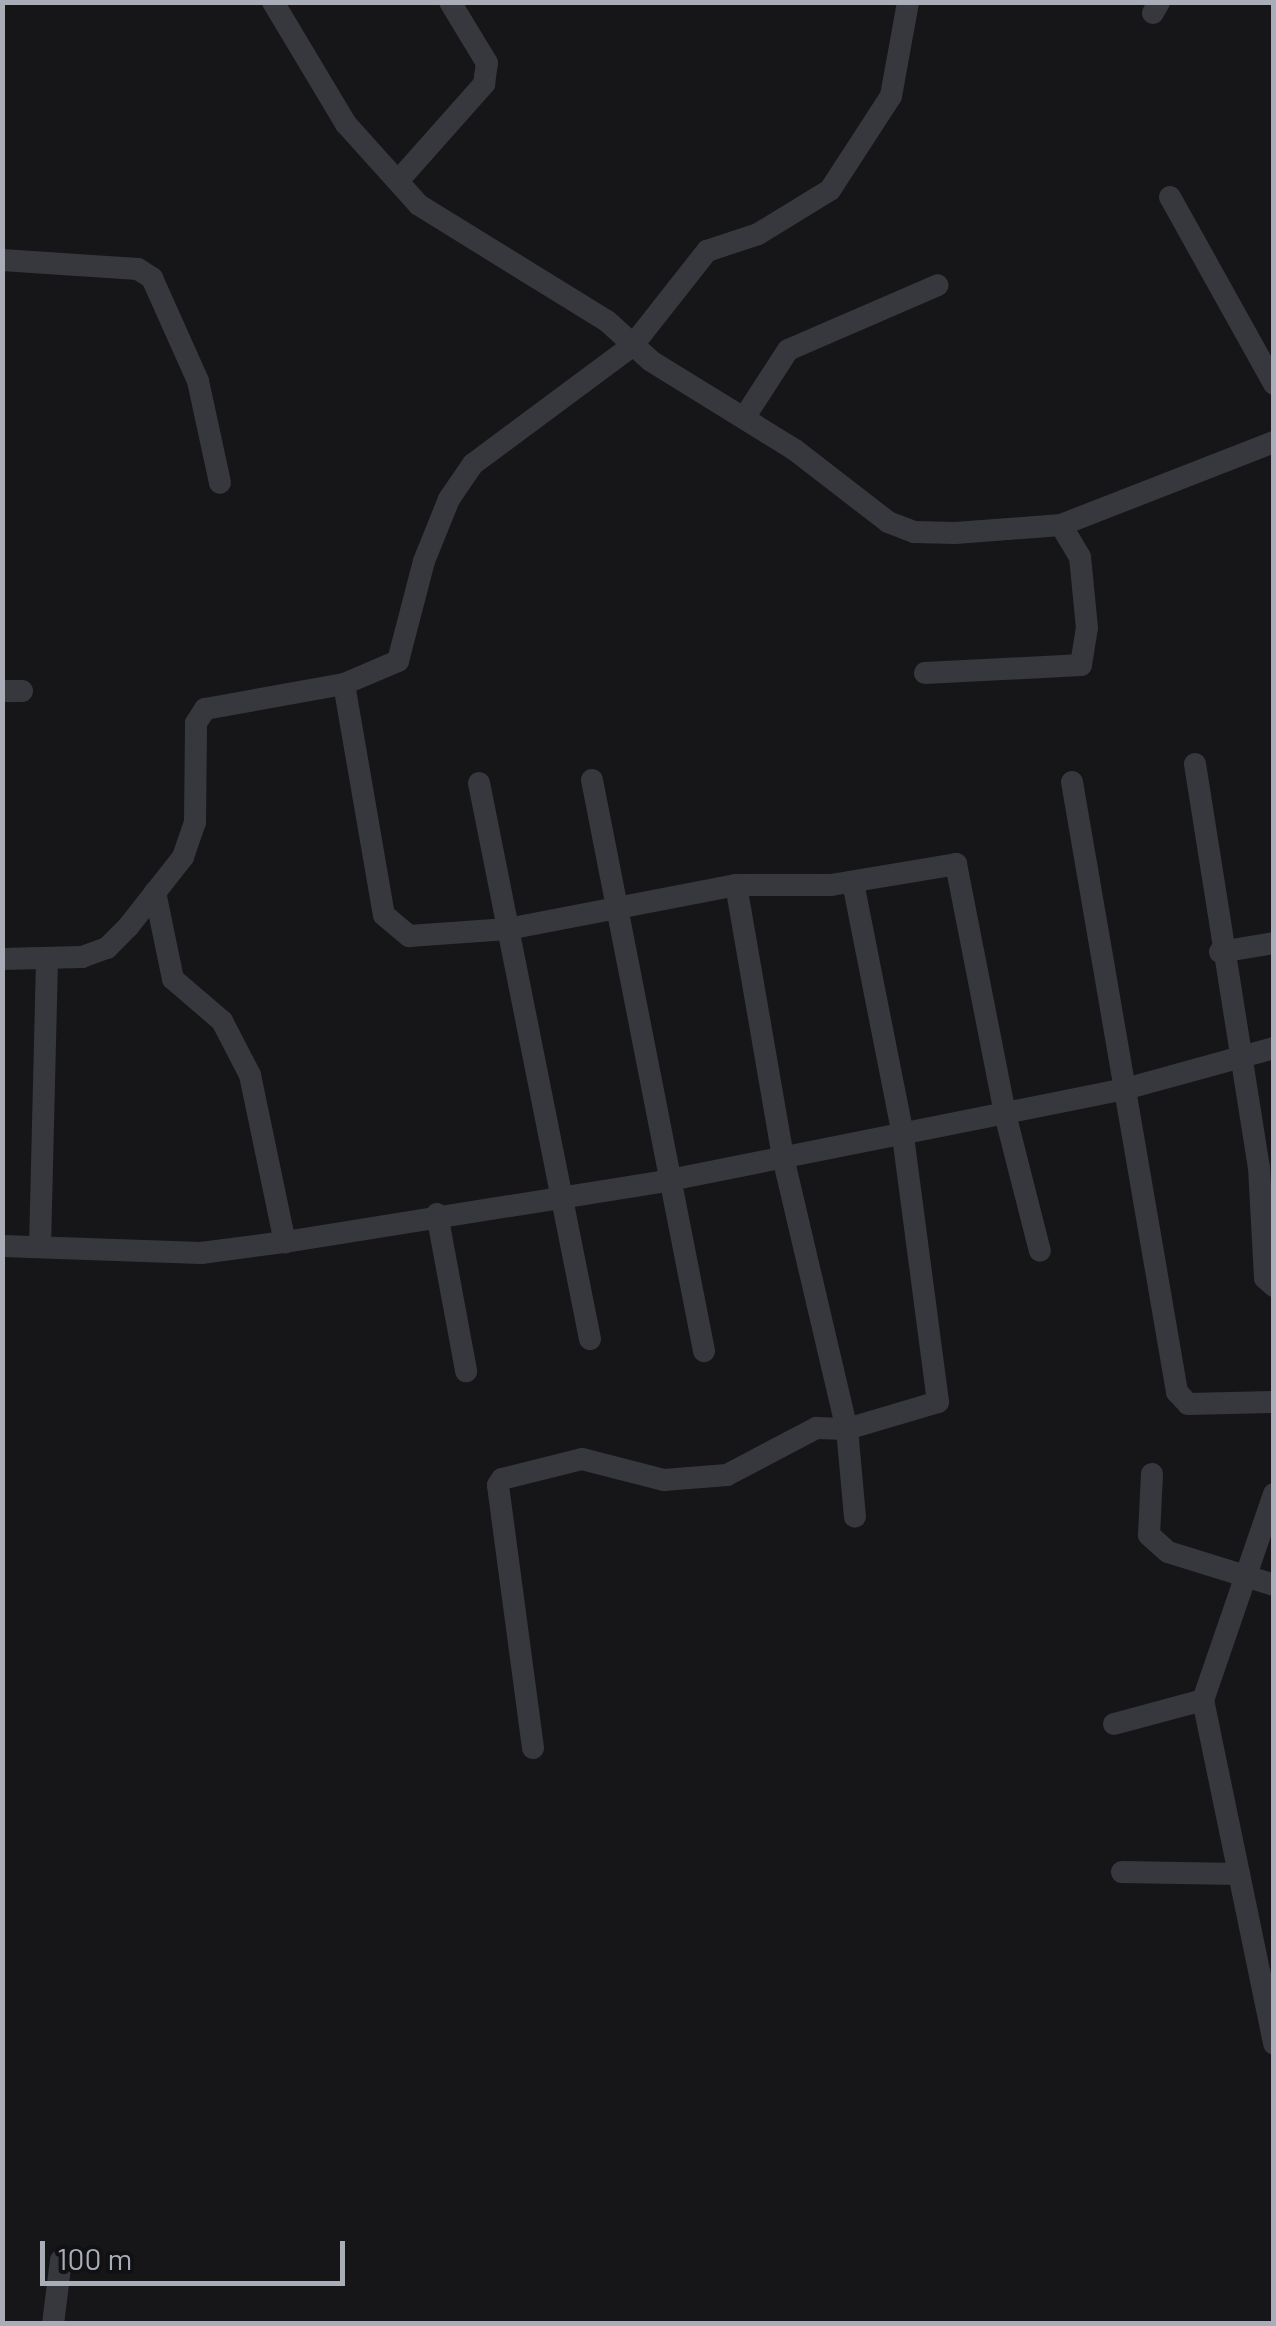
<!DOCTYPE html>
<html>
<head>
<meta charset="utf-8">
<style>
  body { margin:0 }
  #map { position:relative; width:1276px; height:2326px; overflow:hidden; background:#161618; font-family:Barlow,sans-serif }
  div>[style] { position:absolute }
  .minor>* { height:22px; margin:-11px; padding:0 11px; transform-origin:11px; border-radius:11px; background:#37383d }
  span { translate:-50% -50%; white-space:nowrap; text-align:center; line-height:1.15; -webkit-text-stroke:10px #111113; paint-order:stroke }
  .frame { position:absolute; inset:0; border:5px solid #a8adb8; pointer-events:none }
  .scale { position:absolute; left:40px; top:2241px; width:305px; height:45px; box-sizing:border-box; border:5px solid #a8adb8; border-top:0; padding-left:12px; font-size:30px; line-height:35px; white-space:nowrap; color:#a8adb8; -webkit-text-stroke:8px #111113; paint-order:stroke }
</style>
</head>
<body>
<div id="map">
  <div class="minor">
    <div style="left:273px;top:2px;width:142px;rotate:59.1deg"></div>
    <div style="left:346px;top:124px;width:109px;rotate:48deg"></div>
    <div style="left:419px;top:205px;width:221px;rotate:31.7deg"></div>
    <div style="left:607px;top:321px;width:59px;rotate:42.3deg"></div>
    <div style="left:651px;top:361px;width:169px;rotate:31.7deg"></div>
    <div style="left:795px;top:450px;width:118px;rotate:37.7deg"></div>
    <div style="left:888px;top:522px;width:28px;rotate:21deg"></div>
    <div style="left:914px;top:532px;width:41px;rotate:1.4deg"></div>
    <div style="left:955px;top:533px;width:106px;rotate:-4.3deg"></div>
    <div style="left:1061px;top:525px;width:229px;rotate:-21.3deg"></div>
    <div style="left:1153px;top:13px;width:13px;rotate:-61deg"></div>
    <div style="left:398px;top:181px;width:130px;rotate:-48.4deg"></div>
    <div style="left:484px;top:84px;width:21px;rotate:-82deg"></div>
    <div style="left:487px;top:63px;width:71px;rotate:-121.2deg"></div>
    <div style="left:1170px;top:197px;width:214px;rotate:60.9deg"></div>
    <div style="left:2px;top:260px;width:136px;rotate:3.8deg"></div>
    <div style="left:138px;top:269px;width:17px;rotate:33deg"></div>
    <div style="left:152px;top:278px;width:113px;rotate:65.9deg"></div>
    <div style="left:198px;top:381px;width:104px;rotate:77.8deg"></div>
    <div style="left:744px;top:418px;width:81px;rotate:-57.1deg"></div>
    <div style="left:788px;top:350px;width:163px;rotate:-23.4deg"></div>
    <div style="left:925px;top:673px;width:156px;rotate:-2.9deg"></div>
    <div style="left:1081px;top:665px;width:37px;rotate:-81deg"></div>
    <div style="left:1087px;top:628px;width:71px;rotate:-95.6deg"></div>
    <div style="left:1080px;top:557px;width:37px;rotate:-121deg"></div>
    <div style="left:344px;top:684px;width:234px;rotate:80.2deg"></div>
    <div style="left:384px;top:915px;width:33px;rotate:40deg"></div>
    <div style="left:409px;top:936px;width:99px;rotate:-4deg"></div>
    <div style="left:508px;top:929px;width:232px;rotate:-10.9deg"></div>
    <div style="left:736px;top:885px;width:95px"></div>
    <div style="left:831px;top:885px;width:127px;rotate:-9.5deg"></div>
    <div style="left:956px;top:864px;width:255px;rotate:78.9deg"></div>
    <div style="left:1005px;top:1114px;width:141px;rotate:75.7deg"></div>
    <div style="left:2px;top:691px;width:20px"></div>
    <div style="left:1195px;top:764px;width:408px;rotate:81deg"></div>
    <div style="left:1259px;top:1167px;width:111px;rotate:86.9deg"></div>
    <div style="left:1265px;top:1278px;width:12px;rotate:42deg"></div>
    <div style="left:592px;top:780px;width:582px;rotate:78.9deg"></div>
    <div style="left:1072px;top:782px;width:619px;rotate:80.23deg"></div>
    <div style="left:1177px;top:1392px;width:16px;rotate:47deg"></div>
    <div style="left:1188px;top:1404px;width:86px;rotate:-1.3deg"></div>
    <div style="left:479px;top:783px;width:567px;rotate:78.71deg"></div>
    <div style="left:736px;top:885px;width:276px;rotate:80.2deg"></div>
    <div style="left:783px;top:1157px;width:279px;rotate:76.8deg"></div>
    <div style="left:847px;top:1429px;width:88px;rotate:84.8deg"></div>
    <div style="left:155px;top:892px;width:89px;rotate:78.3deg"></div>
    <div style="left:173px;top:979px;width:65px;rotate:40.6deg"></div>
    <div style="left:222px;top:1021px;width:61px;rotate:62.6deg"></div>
    <div style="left:250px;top:1075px;width:171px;rotate:78.2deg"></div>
    <div style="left:1220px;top:952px;width:55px;rotate:-9.5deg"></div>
    <div style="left:2px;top:959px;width:80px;rotate:-1.4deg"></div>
    <div style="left:82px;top:957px;width:27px;rotate:-20deg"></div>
    <div style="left:107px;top:948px;width:30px;rotate:-45deg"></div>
    <div style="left:128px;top:927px;width:89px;rotate:-51.8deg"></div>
    <div style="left:183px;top:857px;width:36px;rotate:-71deg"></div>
    <div style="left:195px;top:823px;width:100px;rotate:-89.4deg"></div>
    <div style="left:196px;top:723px;width:17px;rotate:-57deg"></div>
    <div style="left:205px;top:709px;width:141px;rotate:-10.2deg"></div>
    <div style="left:344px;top:684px;width:59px;rotate:-23.1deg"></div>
    <div style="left:398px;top:661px;width:103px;rotate:-75.4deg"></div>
    <div style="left:424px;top:561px;width:67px;rotate:-68deg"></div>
    <div style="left:449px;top:499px;width:42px;rotate:-55.6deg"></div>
    <div style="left:473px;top:464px;width:199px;rotate:-36.6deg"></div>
    <div style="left:633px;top:345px;width:120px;rotate:-51.8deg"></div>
    <div style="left:707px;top:251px;width:54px;rotate:-18.4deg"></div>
    <div style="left:758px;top:234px;width:84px;rotate:-31.4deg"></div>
    <div style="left:830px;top:190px;width:112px;rotate:-57deg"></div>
    <div style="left:891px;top:96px;width:96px;rotate:-79.7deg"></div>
    <div style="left:437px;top:1214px;width:160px;rotate:79.5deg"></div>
    <div style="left:2px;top:1246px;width:199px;rotate:2deg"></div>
    <div style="left:201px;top:1253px;width:85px;rotate:-7.5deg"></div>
    <div style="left:285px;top:1242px;width:390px;rotate:-9.1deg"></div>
    <div style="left:670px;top:1180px;width:464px;rotate:-11.3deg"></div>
    <div style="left:1125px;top:1089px;width:155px;rotate:-15.4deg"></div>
    <div style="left:40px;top:1247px;width:289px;rotate:-88.6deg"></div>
    <div style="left:1152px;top:1474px;width:61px;rotate:92.8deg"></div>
    <div style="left:1149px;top:1535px;width:25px;rotate:42deg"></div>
    <div style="left:1168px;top:1552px;width:111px;rotate:17.3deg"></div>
    <div style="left:1274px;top:1494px;width:218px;rotate:109deg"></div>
    <div style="left:1203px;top:1700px;width:351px;rotate:78.3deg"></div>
    <div style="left:1114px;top:1724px;width:92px;rotate:-15.1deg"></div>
    <div style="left:533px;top:1748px;width:265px;rotate:-97.6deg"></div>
    <div style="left:498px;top:1485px;width:7px;rotate:-56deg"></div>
    <div style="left:502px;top:1479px;width:82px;rotate:-14deg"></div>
    <div style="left:582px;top:1459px;width:85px;rotate:14.4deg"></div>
    <div style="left:664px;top:1480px;width:63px;rotate:-4.5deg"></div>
    <div style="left:727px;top:1475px;width:101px;rotate:-27.8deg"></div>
    <div style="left:816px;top:1428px;width:31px;rotate:2deg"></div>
    <div style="left:847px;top:1429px;width:95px;rotate:-16.5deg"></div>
    <div style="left:938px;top:1402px;width:274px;rotate:-97.5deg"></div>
    <div style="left:902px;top:1130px;width:253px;rotate:-101.2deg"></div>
    <div style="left:1122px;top:1872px;width:117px;rotate:1deg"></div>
    <div style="left:53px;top:2324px;width:64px;rotate:-82.9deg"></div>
  </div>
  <div class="frame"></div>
  <div class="scale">100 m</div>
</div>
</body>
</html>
